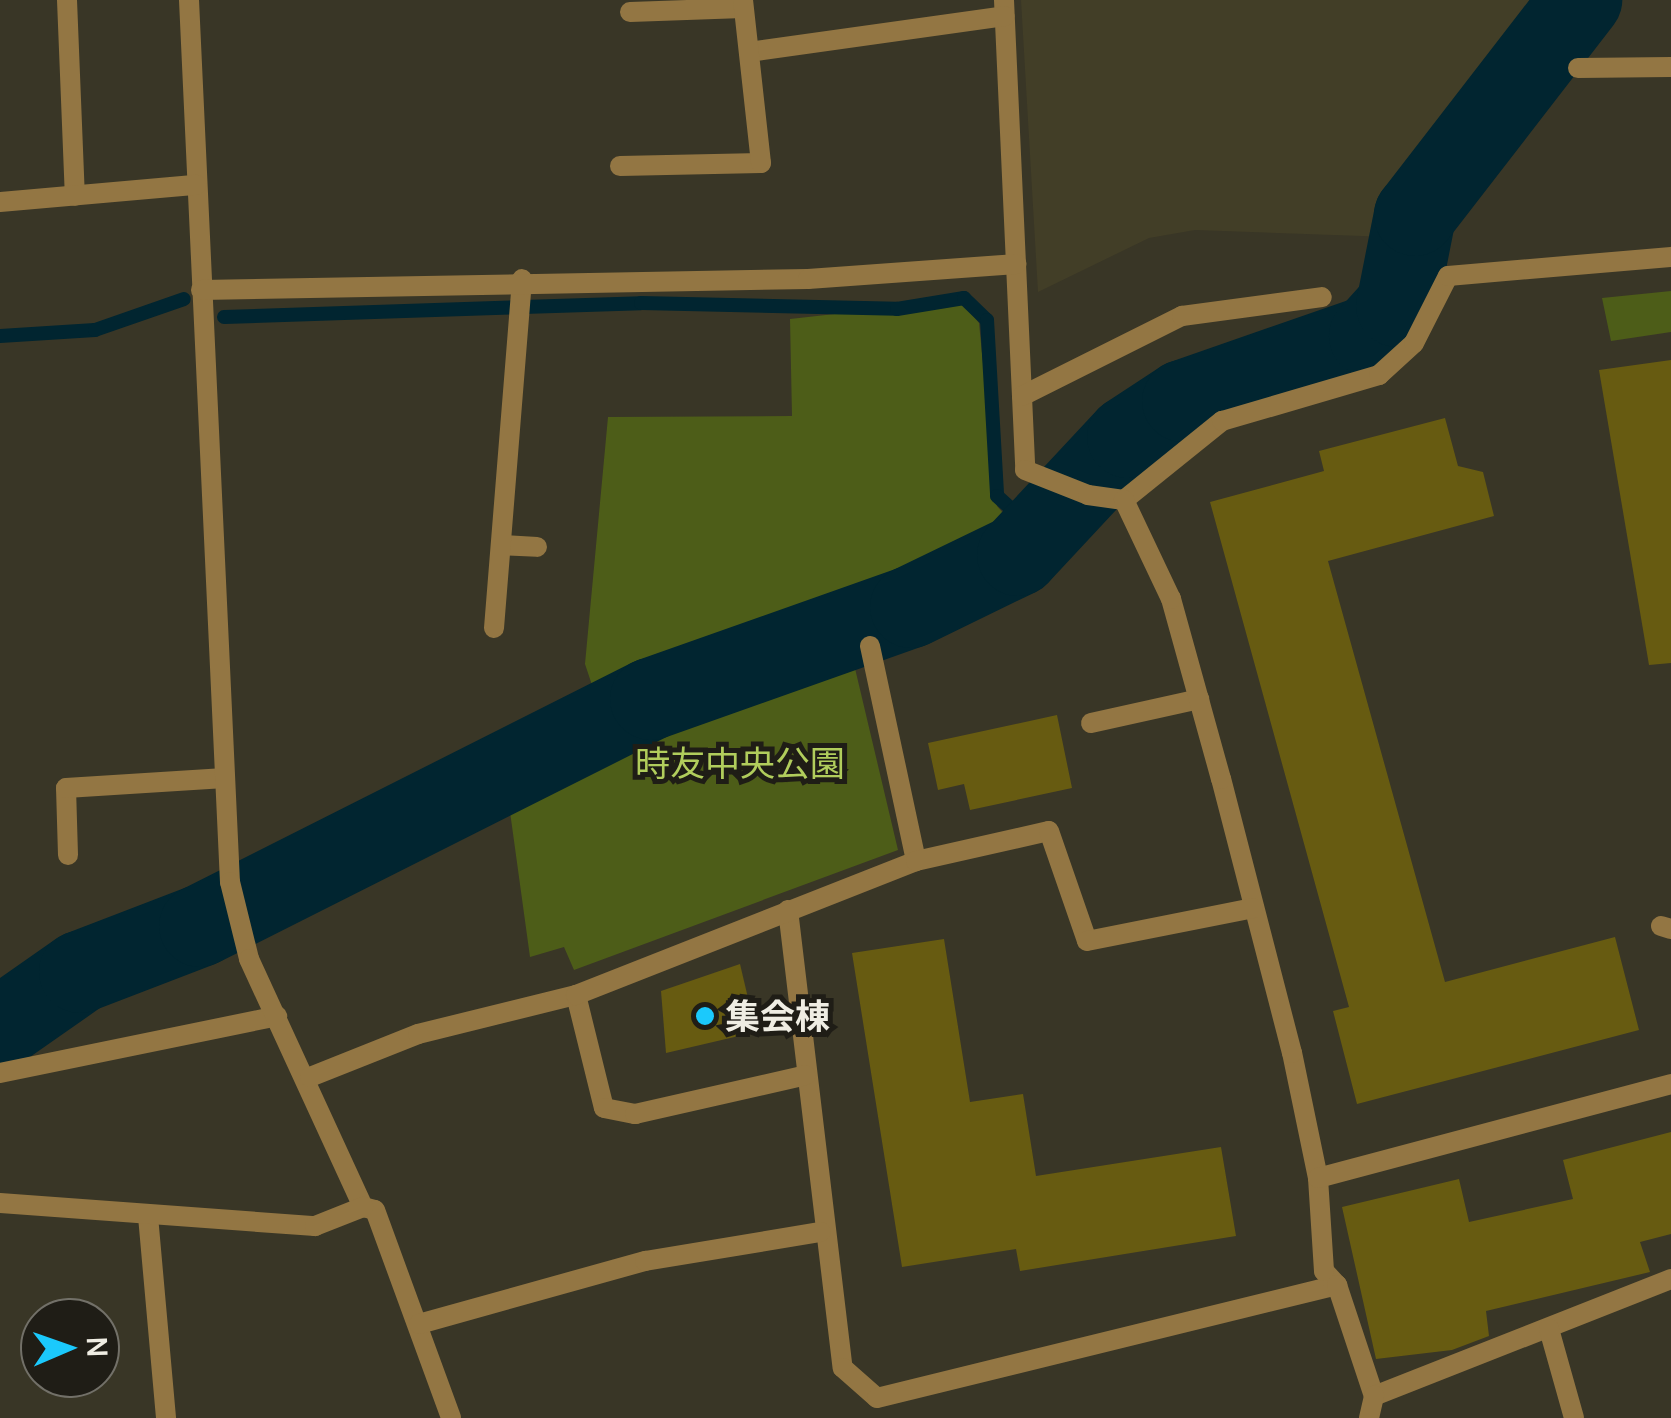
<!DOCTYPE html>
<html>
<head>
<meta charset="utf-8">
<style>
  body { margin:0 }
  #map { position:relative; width:1671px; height:1418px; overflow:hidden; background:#393626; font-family:Manrope,"Noto Sans JP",sans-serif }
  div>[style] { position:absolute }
  .built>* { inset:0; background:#423e27 }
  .green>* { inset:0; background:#4d5d18 }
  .stream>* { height:14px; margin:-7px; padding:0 7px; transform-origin:7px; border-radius:7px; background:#012530 }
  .river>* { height:82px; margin:-41px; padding:0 41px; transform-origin:41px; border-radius:41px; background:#012530 }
  .building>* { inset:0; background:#675b11 }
  .lane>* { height:20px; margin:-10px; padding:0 10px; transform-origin:10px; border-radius:10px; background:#937643 }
  .street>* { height:20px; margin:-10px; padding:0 10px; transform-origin:10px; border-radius:10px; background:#937643 }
  .dots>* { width:28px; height:28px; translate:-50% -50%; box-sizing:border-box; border:5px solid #1f1d16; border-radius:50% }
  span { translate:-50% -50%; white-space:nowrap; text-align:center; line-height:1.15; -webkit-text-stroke:10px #1f1d16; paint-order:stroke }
  .park-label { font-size:35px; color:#b1cd5c }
  .poi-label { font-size:35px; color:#efede3; font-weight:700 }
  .left { translate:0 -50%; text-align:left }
  .north { position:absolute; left:20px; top:1298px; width:100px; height:100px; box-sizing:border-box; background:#1f1d16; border:2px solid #727068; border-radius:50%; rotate:88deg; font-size:28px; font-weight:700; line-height:40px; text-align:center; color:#efede3 }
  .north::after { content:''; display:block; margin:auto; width:35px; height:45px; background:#1bc9fc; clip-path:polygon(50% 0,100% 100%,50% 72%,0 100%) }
</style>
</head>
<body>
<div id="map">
  <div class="built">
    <div style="clip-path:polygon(1021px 0,1558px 0,1520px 71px,1404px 186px,1390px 237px,1195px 230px,1149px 238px,1038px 292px)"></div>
  </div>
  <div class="green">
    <div style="clip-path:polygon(1671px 291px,1671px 332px,1611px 341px,1602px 298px)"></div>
    <div style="clip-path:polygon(960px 300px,979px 323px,997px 506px,1020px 533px,908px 587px,840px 605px,898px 850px,574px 970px,564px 947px,530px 957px,507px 790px,609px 736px,585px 664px,608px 417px,792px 416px,790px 319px)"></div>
  </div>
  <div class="stream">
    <div style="left:224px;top:317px;width:417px;rotate:-1.9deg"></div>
    <div style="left:641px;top:303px;width:256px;rotate:1.3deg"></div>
    <div style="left:897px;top:309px;width:68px;rotate:-9.3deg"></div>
    <div style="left:964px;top:298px;width:32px;rotate:44deg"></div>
    <div style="left:987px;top:320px;width:176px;rotate:86.7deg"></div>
    <div style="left:997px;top:496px;width:58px;rotate:42.2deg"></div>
    <div style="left:0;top:336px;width:95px;rotate:-3.6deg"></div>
    <div style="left:95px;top:330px;width:94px;rotate:-19.2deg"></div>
  </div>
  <div class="river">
    <div style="left:0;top:1028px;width:98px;rotate:-35deg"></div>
    <div style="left:80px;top:972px;width:129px;rotate:-21deg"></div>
    <div style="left:200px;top:926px;width:505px;rotate:-26.72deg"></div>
    <div style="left:651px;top:699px;width:276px;rotate:-19.5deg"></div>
    <div style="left:911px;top:607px;width:119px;rotate:-25.9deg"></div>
    <div style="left:1018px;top:555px;width:161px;rotate:-47deg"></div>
    <div style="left:1128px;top:437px;width:66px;rotate:-33.2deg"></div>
    <div style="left:1183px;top:401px;width:198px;rotate:-19.2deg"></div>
    <div style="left:1370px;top:336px;width:40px;rotate:-48deg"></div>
    <div style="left:1397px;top:306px;width:93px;rotate:-78.8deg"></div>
    <div style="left:1415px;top:215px;width:272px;rotate:-52.3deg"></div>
  </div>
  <div class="building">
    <div style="clip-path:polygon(1671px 360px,1671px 663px,1649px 665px,1599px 370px)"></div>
    <div style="clip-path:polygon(1445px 418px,1458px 466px,1483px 472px,1494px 516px,1328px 561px,1445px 982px,1615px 937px,1639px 1030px,1357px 1104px,1333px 1011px,1349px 1007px,1210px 502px,1324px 471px,1319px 451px)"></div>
    <div style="clip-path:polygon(1057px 715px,1072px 788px,970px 810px,964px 784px,938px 790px,928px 743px)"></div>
    <div style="clip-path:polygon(944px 939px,970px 1102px,1023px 1094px,1036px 1176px,1221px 1147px,1236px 1236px,1020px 1271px,1016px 1249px,902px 1267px,852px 953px)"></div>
    <div style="clip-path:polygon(740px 964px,756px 1032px,666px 1053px,661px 991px)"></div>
    <div style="clip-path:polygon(1671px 1132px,1671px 1234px,1640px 1242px,1650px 1272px,1486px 1311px,1489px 1336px,1452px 1350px,1376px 1359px,1342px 1207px,1459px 1179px,1469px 1222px,1573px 1199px,1563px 1160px)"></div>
  </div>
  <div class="lane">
    <div style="left:67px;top:0;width:196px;rotate:87.7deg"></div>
    <div style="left:1578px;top:68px;width:93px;rotate:-0.6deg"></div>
    <div style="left:501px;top:545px;width:36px;rotate:3deg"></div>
    <div style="left:494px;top:628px;width:350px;rotate:-85.4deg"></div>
    <div style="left:1091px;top:723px;width:111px;rotate:-12.5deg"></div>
    <div style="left:68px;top:855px;width:67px;rotate:-91.7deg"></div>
    <div style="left:66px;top:788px;width:159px;rotate:-3.6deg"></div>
    <div style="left:1661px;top:926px;width:10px;rotate:17deg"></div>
    <div style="left:0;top:1073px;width:283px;rotate:-11.6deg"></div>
    <div style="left:148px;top:1216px;width:203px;rotate:84.9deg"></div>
  </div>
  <div class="street">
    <div style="left:189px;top:0;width:883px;rotate:87.34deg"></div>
    <div style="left:230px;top:882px;width:79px;rotate:76.1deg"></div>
    <div style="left:249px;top:959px;width:273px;rotate:65.3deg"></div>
    <div style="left:363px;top:1207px;width:12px;rotate:14deg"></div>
    <div style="left:375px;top:1210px;width:221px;rotate:69.9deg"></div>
    <div style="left:1004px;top:0;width:470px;rotate:87.4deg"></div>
    <div style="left:1025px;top:470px;width:68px;rotate:21.6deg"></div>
    <div style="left:1088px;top:495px;width:36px;rotate:8deg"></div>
    <div style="left:1124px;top:500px;width:126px;rotate:-38.9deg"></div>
    <div style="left:1222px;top:421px;width:164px;rotate:-16.3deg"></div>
    <div style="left:1379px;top:375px;width:47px;rotate:-42.4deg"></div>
    <div style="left:1414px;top:343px;width:75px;rotate:-63.1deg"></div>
    <div style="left:1448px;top:276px;width:224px;rotate:-4.9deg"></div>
    <div style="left:630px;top:12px;width:113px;rotate:-2deg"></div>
    <div style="left:749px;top:52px;width:258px;rotate:-8deg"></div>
    <div style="left:620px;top:166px;width:141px;rotate:-1.2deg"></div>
    <div style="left:761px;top:163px;width:164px;rotate:-96.3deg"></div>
    <div style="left:0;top:202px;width:197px;rotate:-5deg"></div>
    <div style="left:201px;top:290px;width:607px;rotate:-1.04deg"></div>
    <div style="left:808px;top:279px;width:209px;rotate:-4.1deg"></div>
    <div style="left:1022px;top:396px;width:179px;rotate:-26.6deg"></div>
    <div style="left:1182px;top:316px;width:141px;rotate:-7.7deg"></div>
    <div style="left:870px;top:646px;width:220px;rotate:77.9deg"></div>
    <div style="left:788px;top:910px;width:461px;rotate:83.2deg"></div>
    <div style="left:843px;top:1368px;width:45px;rotate:41.4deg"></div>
    <div style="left:877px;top:1398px;width:474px;rotate:-13.8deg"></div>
    <div style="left:1337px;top:1285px;width:19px;rotate:-133deg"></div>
    <div style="left:1324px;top:1271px;width:93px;rotate:-93.7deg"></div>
    <div style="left:1318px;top:1178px;width:128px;rotate:-101.7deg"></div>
    <div style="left:1292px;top:1053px;width:283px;rotate:-104.5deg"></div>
    <div style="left:1221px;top:779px;width:187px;rotate:-105.5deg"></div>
    <div style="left:1171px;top:599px;width:110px;rotate:-115.4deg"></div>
    <div style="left:576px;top:995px;width:116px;rotate:76.1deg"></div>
    <div style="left:604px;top:1108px;width:32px;rotate:11deg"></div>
    <div style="left:635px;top:1114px;width:175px;rotate:-12.8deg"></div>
    <div style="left:310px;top:1077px;width:116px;rotate:-21.7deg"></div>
    <div style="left:418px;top:1034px;width:163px;rotate:-13.9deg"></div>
    <div style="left:576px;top:995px;width:365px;rotate:-21.5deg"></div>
    <div style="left:916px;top:861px;width:136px;rotate:-12.7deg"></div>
    <div style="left:1049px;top:831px;width:116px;rotate:70.9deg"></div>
    <div style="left:1087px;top:941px;width:169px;rotate:-11.2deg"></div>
    <div style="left:1318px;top:1178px;width:365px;rotate:-14.9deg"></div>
    <div style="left:0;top:1203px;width:316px;rotate:4.2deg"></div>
    <div style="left:315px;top:1226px;width:52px;rotate:-21.6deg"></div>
    <div style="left:1337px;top:1285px;width:117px;rotate:71.6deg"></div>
    <div style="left:1374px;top:1396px;width:319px;rotate:-21.5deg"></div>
    <div style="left:419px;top:1324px;width:235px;rotate:-15.6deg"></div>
    <div style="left:645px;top:1261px;width:178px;rotate:-9.4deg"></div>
    <div style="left:1549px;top:1329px;width:92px;rotate:74.3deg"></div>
    <div style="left:1369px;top:1418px;width:23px;rotate:-77deg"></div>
  </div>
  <div class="dots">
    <div style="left:705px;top:1016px;background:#1bc9fc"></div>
  </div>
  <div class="park-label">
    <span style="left:740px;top:763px">時友中央公園</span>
  </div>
  <div class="poi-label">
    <span class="left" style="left:725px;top:1016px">集会棟</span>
  </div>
  <div class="north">N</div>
</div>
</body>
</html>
